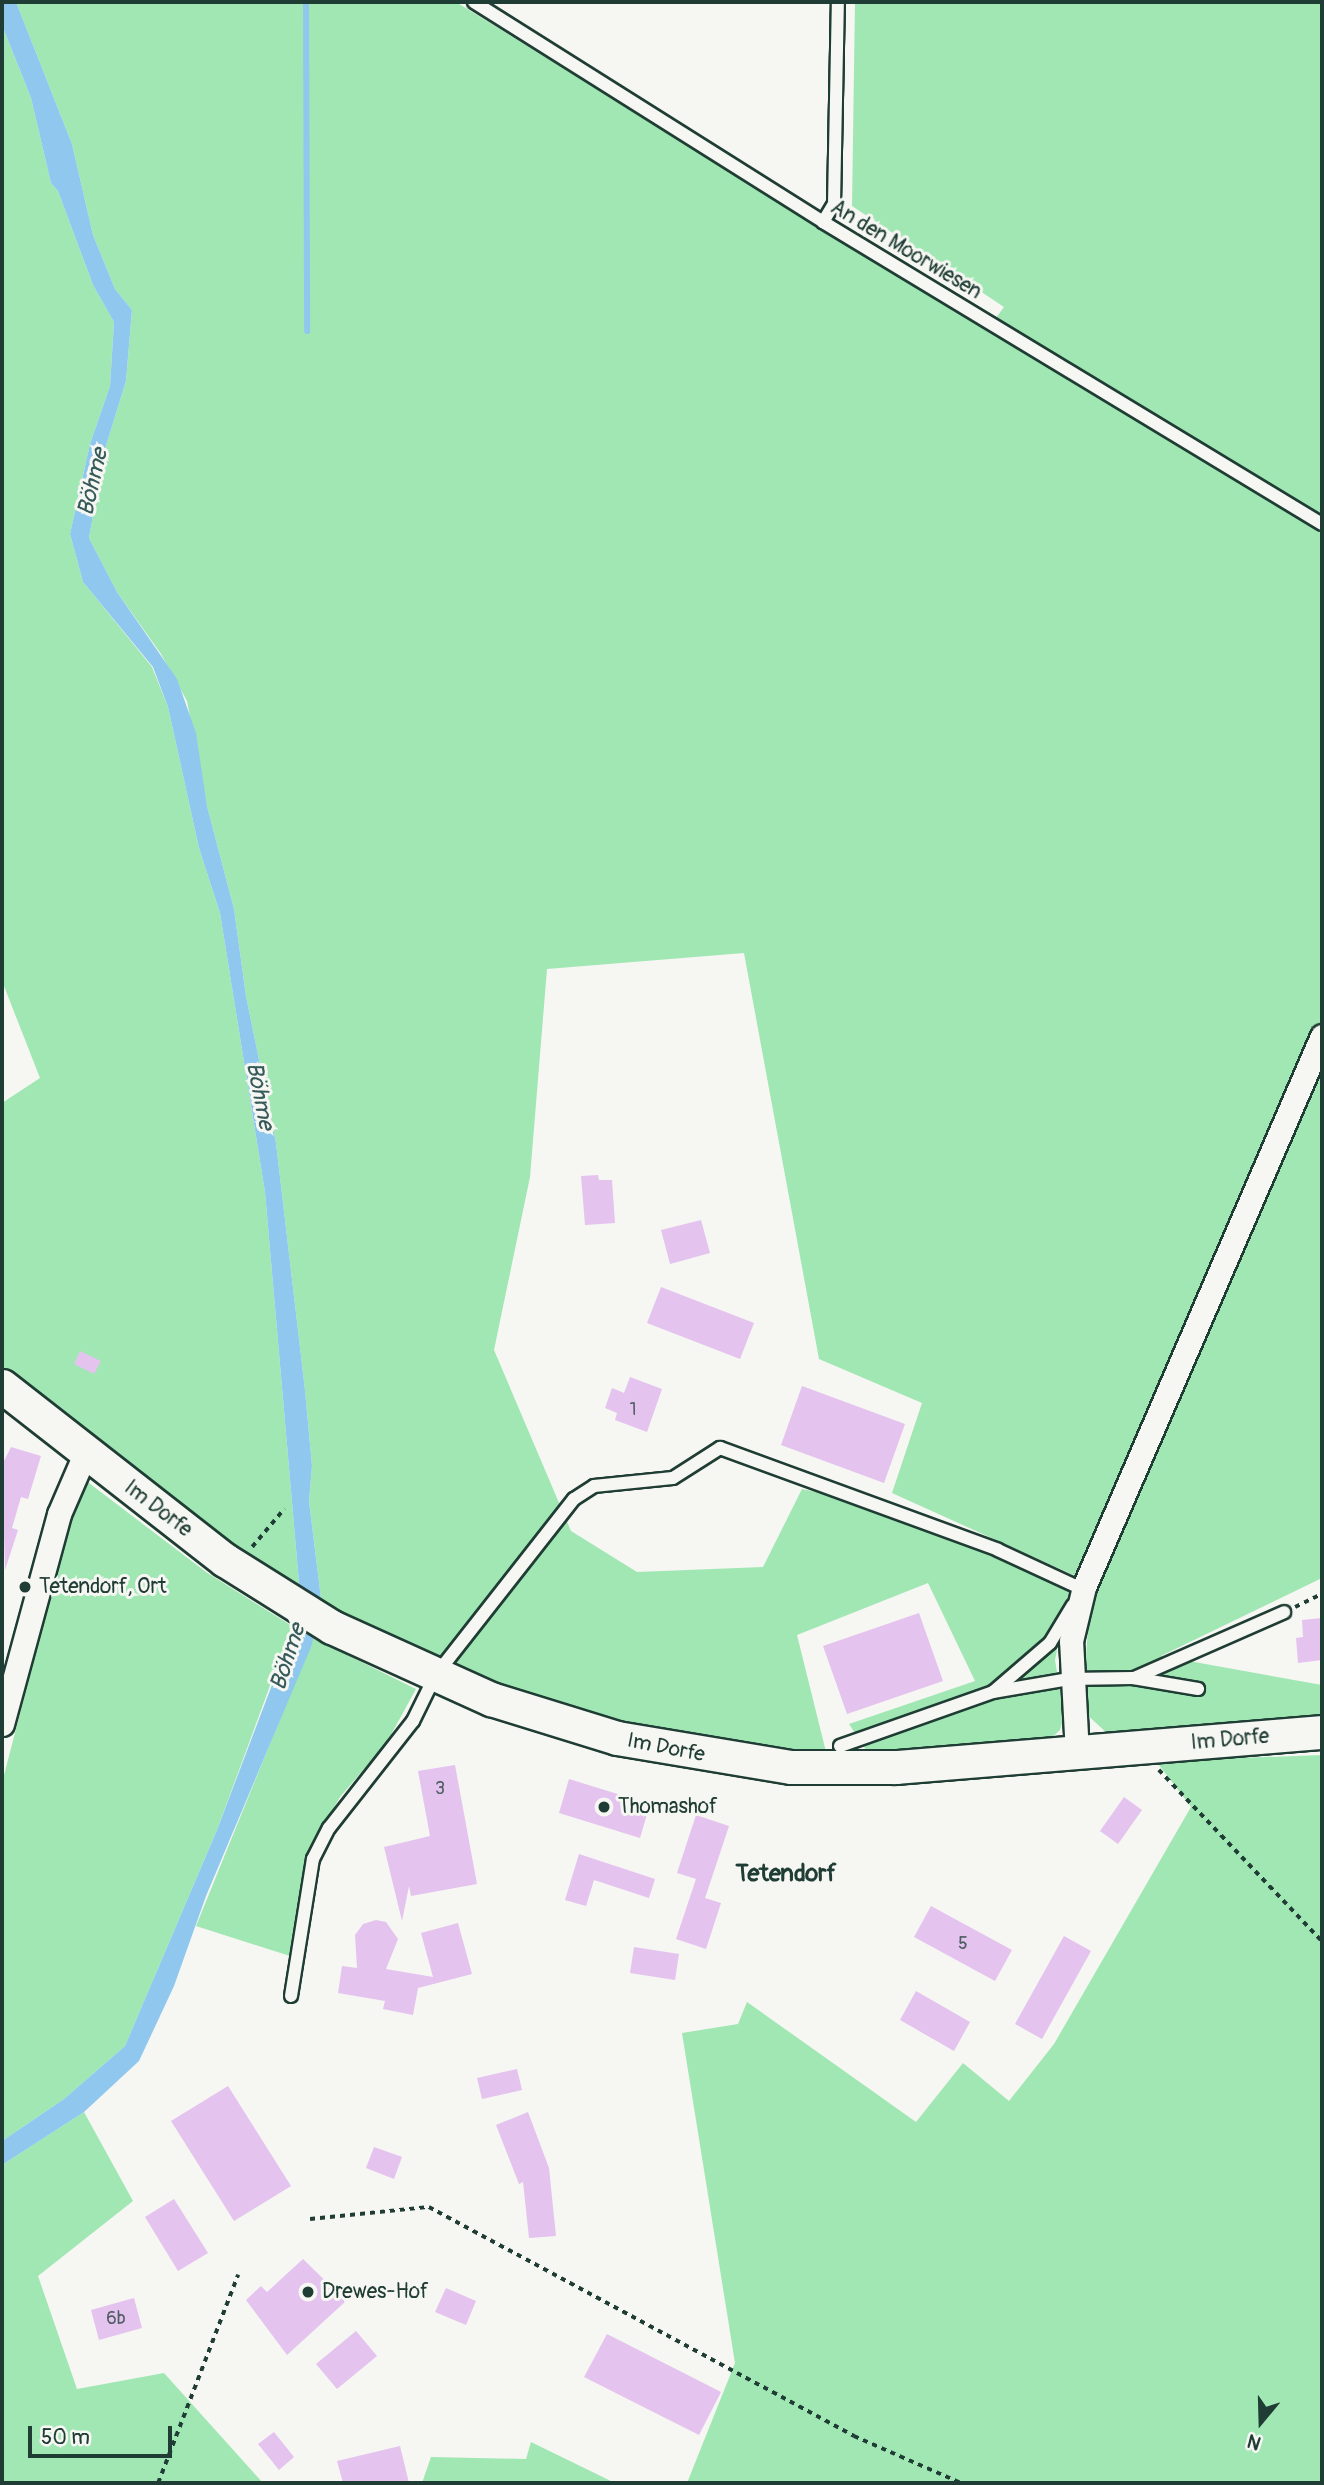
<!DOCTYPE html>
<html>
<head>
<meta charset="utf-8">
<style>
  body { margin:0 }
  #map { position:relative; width:1324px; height:2485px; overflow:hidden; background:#f6f6f2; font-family:Pangolin,sans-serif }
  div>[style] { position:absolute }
  .green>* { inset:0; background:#a0e7b4 }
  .water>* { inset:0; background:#90c7ee }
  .stream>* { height:6px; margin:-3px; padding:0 3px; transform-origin:3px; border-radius:3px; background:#90c7ee }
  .building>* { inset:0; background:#e4c3ef }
  .path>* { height:3.5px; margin-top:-1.75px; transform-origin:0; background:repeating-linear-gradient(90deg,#1f3d34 0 5px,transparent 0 10px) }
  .roads { filter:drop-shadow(2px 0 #1f3d34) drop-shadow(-2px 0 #1f3d34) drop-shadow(0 2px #1f3d34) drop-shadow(0 -2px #1f3d34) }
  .lane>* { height:12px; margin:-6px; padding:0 6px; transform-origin:6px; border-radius:6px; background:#f6f6f2 }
  .street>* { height:23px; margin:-11.5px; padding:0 11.5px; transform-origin:11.5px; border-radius:11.5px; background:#f6f6f2 }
  .secondary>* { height:33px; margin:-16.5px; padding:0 16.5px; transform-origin:16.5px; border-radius:16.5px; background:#f6f6f2 }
  .dots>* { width:19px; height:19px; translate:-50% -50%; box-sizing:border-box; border:4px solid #f6f6f2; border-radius:50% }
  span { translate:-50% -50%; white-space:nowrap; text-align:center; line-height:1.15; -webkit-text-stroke:6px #f6f6f2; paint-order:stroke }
  .number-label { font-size:18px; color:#505e63 }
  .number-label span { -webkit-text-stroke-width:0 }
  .street-label { font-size:21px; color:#1f3d34 }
  .poi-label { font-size:21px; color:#1f3d34 }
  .left { translate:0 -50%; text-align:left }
  .water-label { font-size:23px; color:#365959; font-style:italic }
  .quarter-label { font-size:24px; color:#1f3d34; font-weight:700 }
  .frame { position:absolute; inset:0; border:4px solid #1f3d34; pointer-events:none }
  .north { position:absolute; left:1226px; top:2387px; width:70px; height:70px; -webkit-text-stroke:5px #f6f6f2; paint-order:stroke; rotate:199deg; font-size:19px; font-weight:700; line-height:28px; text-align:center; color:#1f3d34 }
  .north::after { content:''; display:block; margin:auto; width:24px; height:32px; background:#1f3d34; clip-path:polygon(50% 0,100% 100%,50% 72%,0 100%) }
  .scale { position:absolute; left:28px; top:2426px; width:144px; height:32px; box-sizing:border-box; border:4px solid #1f3d34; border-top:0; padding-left:9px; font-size:21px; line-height:24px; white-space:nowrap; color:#1f3d34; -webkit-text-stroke:5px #f6f6f2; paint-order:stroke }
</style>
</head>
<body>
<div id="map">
  <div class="green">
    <div style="clip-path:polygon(16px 2px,456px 2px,987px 330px,1004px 307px,852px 206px,855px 2px,1322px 2px,1322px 1578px,1161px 1656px,1322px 1685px,1322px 1723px,1109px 1735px,1082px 1710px,1088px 1629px,1097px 1589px,1154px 1450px,1080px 1578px,892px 1493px,922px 1403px,819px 1359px,744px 953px,547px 969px,530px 1177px,494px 1350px,571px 1531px,637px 1572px,763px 1567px,802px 1489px,872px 1504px,1070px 1587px,1055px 1660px,1064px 1715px,1060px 1730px,1044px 1745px,872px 1759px,849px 1724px,975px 1681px,928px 1583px,797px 1635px,827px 1756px,695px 1742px,557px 1705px,451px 1666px,322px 1607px,309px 1501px,312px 1466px,305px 1390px,276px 1143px,246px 996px,234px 909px,207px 806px,187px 701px,161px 654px,117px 592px,89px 538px,105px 449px,126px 381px,132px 310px,115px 289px,93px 235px,72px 144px)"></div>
    <div style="clip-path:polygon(2px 25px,31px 98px,51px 183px,58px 191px,93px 285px,114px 322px,110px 386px,90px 444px,70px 534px,83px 582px,152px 667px,168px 707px,199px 848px,220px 913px,265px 1192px,300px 1594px,122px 1466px,2px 1366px,2px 1103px,40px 1078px,2px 981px)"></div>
    <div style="clip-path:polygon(85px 1480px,206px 1572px,292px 1626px,217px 1830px,125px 2046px,64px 2099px,2px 2141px,2px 1783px,70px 1521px)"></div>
    <div style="clip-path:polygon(313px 1638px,416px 1689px,387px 1742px,340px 1797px,306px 1857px,290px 1956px,196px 1926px)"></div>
    <div style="clip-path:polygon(1322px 1755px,1322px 2483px,687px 2483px,735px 2363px,682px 2033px,738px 2024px,747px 2002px,916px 2122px,963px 2063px,1009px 2101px,1054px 2044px,1191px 1807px,1156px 1761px)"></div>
    <div style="clip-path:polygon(84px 2112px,133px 2201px,38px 2276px,77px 2389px,164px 2373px,263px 2483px,2px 2483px,2px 2165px)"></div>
    <div style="clip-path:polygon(531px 2442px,615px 2483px,422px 2483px,431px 2457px,526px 2459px)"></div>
  </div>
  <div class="water">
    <div style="clip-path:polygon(2px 2px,16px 2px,72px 144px,93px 235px,115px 289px,132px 310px,126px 381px,105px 449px,89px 538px,117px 592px,177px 679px,196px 733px,207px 806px,234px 909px,246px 996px,276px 1143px,305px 1390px,312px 1466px,309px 1501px,322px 1607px,311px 1647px,206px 1896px,174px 1986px,139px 2061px,84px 2112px,2px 2165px,2px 2141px,64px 2099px,125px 2046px,217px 1830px,289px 1640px,300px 1594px,265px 1192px,220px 913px,199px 848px,168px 707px,153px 667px,83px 582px,70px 534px,90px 444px,110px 386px,114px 322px,93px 285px,58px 191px,51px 183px,31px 98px,2px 25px)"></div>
  </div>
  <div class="stream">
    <div style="left:306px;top:2px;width:329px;rotate:89.8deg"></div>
  </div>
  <div class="building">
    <div style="clip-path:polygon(598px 1175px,599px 1180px,612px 1180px,615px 1223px,585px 1225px,581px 1176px)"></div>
    <div style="clip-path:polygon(701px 1220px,710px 1253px,670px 1264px,661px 1230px)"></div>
    <div style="clip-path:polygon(661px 1287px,754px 1323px,740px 1359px,647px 1323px)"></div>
    <div style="clip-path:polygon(80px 1351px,101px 1361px,94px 1374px,74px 1364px)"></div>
    <div style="clip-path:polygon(630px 1377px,662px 1389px,647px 1432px,615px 1420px,617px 1413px,605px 1408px,612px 1388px,624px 1393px)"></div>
    <div style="clip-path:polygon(802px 1386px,905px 1424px,884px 1483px,781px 1445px)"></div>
    <div style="clip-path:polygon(11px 1447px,41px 1456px,28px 1499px,21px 1497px,12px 1528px,18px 1530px,5px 1570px,2px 1465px)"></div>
    <div style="clip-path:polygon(919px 1613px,943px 1681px,847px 1714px,823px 1646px)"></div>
    <div style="clip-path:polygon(1322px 1618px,1322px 1660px,1298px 1663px,1296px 1638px,1303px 1637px,1302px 1620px)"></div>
    <div style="clip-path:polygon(455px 1765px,477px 1884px,411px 1896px,409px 1886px,402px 1921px,384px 1847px,430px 1836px,418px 1771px)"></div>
    <div style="clip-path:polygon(569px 1779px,650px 1804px,640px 1838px,559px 1813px)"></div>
    <div style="clip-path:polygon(1124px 1797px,1142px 1810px,1118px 1844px,1100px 1831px)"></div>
    <div style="clip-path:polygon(696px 1815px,729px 1826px,705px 1898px,721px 1903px,706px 1949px,676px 1939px,696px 1879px,677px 1873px)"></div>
    <div style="clip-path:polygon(579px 1854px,655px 1879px,649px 1898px,594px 1880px,586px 1906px,565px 1900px)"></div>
    <div style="clip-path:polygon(931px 1906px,1012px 1950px,995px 1981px,914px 1937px)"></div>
    <div style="clip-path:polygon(376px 1920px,386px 1922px,398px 1939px,386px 1969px,433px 1977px,421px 1933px,458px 1923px,472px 1974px,418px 1988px,413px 2015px,383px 2009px,385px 2001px,338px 1993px,342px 1966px,357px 1968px,355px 1935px,363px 1924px)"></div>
    <div style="clip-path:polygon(1064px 1936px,1091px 1951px,1042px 2039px,1015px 2024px)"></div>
    <div style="clip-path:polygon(634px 1947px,679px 1954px,675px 1980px,630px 1973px)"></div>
    <div style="clip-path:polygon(916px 1991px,970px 2022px,954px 2051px,900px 2020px)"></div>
    <div style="clip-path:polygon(517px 2069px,522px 2090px,482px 2099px,477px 2078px)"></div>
    <div style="clip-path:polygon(228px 2086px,291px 2186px,234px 2221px,171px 2121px)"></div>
    <div style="clip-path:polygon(528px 2112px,549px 2168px,556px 2236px,529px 2238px,523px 2182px,519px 2184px,496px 2125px)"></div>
    <div style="clip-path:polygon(374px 2147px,402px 2157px,394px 2179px,366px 2168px)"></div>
    <div style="clip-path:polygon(174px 2199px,208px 2253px,178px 2271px,145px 2217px)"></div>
    <div style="clip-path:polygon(303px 2259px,346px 2301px,287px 2355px,246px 2300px,261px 2286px,267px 2292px)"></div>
    <div style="clip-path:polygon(446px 2288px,476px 2301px,466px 2325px,435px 2312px)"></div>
    <div style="clip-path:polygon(134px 2298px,142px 2328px,99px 2340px,91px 2310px)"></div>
    <div style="clip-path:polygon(356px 2331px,377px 2356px,337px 2389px,316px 2364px)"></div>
    <div style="clip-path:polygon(607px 2334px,721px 2392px,699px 2435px,584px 2377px)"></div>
    <div style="clip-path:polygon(274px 2432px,294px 2457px,279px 2470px,258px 2444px)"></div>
    <div style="clip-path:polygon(400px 2446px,409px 2483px,343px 2483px,337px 2461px)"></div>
  </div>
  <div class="path">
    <div style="left:252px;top:1547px;width:50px;rotate:-49.9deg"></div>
    <div style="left:1295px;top:1607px;width:30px;rotate:-26deg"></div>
    <div style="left:1159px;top:1770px;width:236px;rotate:46.4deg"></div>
    <div style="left:310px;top:2219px;width:120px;rotate:-5.8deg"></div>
    <div style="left:429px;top:2207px;width:483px;rotate:28.3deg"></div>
    <div style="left:854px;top:2436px;width:117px;rotate:23.7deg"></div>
    <div style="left:158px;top:2483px;width:223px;rotate:-69deg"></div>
  </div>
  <div class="roads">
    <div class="lane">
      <div style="left:474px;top:2px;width:413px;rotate:32.2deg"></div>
      <div style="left:823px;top:222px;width:583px;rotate:31.18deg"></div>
      <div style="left:823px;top:222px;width:21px;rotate:-59deg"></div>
      <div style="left:834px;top:204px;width:202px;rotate:-88.9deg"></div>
      <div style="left:1134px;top:1678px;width:164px;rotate:-23.7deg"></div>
      <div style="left:993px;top:1692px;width:75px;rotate:-40.7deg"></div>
      <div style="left:1050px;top:1643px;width:44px;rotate:-58.8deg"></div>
      <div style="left:840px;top:1746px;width:162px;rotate:-19.4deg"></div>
      <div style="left:993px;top:1692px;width:77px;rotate:-9.7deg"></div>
      <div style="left:1069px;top:1679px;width:64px;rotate:-0.9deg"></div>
      <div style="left:1133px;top:1678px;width:66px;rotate:9.6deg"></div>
      <div style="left:291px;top:1996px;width:139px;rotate:-80.9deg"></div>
      <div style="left:313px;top:1859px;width:35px;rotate:-63deg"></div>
      <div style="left:329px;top:1828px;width:136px;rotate:-51.9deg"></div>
      <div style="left:413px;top:1721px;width:50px;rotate:-63.9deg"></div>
      <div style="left:435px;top:1676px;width:225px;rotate:-51.9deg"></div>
      <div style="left:574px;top:1499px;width:24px;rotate:-33deg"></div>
      <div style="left:594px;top:1486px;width:79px;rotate:-5.8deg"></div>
      <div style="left:673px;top:1478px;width:56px;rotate:-32.6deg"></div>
      <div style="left:720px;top:1448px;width:296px;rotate:20.1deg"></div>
      <div style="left:998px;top:1550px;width:93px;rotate:24.9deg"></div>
    </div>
    <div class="street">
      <div style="left:2px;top:1724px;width:218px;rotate:-74.8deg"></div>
      <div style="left:59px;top:1514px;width:65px;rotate:-66.6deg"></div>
      <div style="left:1077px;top:1754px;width:113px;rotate:-93deg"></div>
      <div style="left:1071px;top:1641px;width:56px;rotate:-76.5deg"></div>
      <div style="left:1084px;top:1587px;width:600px;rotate:-66.64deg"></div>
    </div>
    <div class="secondary">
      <div style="left:2px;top:1386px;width:283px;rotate:38deg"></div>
      <div style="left:225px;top:1560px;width:126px;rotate:32.1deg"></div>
      <div style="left:332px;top:1627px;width:175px;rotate:24.4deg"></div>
      <div style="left:491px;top:1699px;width:132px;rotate:17.2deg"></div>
      <div style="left:617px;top:1738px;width:176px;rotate:9.5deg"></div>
      <div style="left:791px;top:1767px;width:105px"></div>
      <div style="left:896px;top:1767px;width:427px;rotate:-4.7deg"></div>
    </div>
  </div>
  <div class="dots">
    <div style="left:25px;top:1587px;background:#1f3d34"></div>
    <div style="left:604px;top:1807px;background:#1f3d34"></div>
    <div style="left:308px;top:2292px;background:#1f3d34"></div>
  </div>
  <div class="number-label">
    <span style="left:633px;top:1410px">1</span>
    <span style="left:440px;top:1789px">3</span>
    <span style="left:963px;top:1944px">5</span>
    <span style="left:116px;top:2319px">6b</span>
  </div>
  <div class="street-label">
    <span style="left:906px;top:250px;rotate:31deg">An den Moorwiesen</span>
    <span style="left:158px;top:1509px;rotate:37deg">Im Dorfe</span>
    <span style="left:1230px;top:1740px;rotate:-5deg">Im Dorfe</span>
    <span style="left:666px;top:1748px;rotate:11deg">Im Dorfe</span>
  </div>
  <div class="poi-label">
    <span class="left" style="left:39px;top:1587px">Tetendorf, Ort</span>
    <span class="left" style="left:618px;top:1807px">Thomashof</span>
    <span class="left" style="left:322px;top:2292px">Drewes-Hof</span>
  </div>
  <div class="water-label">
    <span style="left:93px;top:482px;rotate:-77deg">Böhme</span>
    <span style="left:260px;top:1096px;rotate:79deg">Böhme</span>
    <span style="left:288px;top:1657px;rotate:-72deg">Böhme</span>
  </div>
  <div class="quarter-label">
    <span style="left:786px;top:1874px">Tetendorf</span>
  </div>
  <div class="frame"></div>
  <div class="north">N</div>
  <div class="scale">50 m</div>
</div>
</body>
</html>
